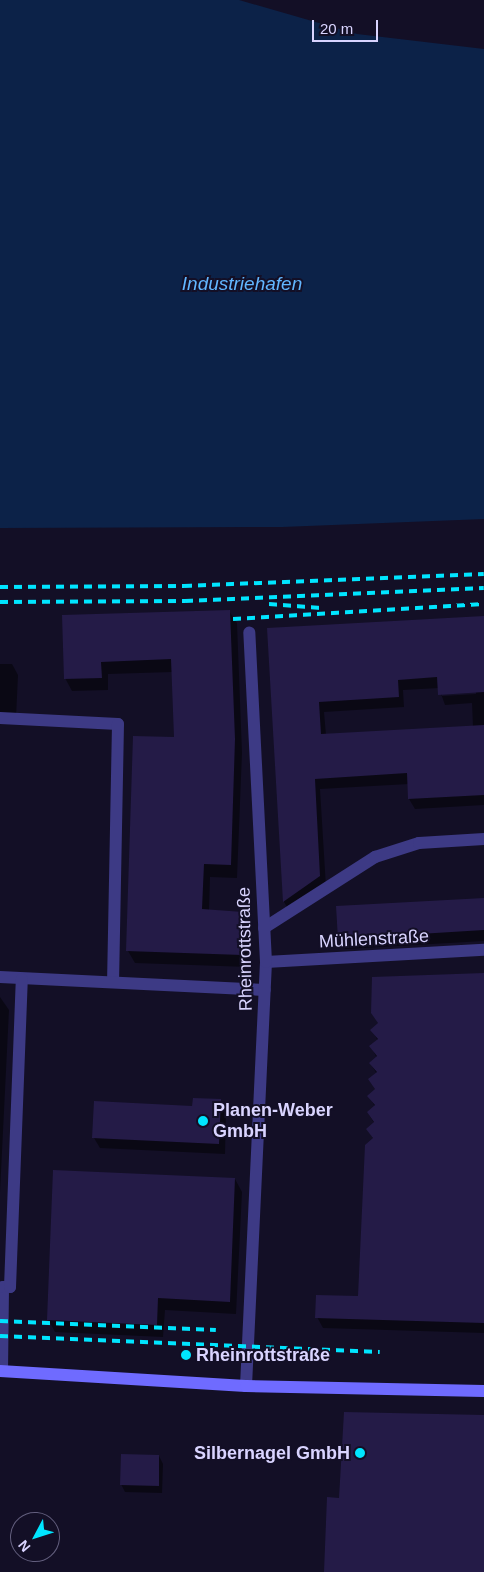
<!DOCTYPE html>
<html>
<head>
<meta charset="utf-8">
<style>
  body { margin:0 }
  #map { position:relative; width:484px; height:1572px; overflow:hidden; background:#130f26; font-family:Helvetica,sans-serif }
  div>[style] { position:absolute }
  .water>* { inset:0; background:#0c2248 }
  .shadow>* { inset:0; background:#0007 }
  .building>* { inset:0; background:#241b47 }
  .lane>* { height:12px; margin:-6px; padding:0 6px; transform-origin:6px; border-radius:6px; background:#3d3a85 }
  .street>* { height:12px; margin:-6px; padding:0 6px; transform-origin:6px; border-radius:6px; background:#3d3a85 }
  .secondary>* { height:12px; margin:-6px; padding:0 6px; transform-origin:6px; border-radius:6px; background:#6f6bff }
  .rail>* { height:4px; margin-top:-2px; transform-origin:0; background:repeating-linear-gradient(90deg,#00e5ff 0 8px,transparent 0 14px) }
  .dots>* { width:14px; height:14px; translate:-50% -50%; box-sizing:border-box; border:2px solid #130f26; border-radius:50% }
  span { translate:-50% -50%; white-space:nowrap; text-align:center; line-height:1.15; -webkit-text-stroke:4px #130f26; paint-order:stroke }
  .street-label { font-size:18px; color:#d9d4ff }
  .poi-label { font-size:18px; color:#d9d4ff; font-weight:700 }
  .left { translate:0 -50%; text-align:left }
  .right { translate:-100% -50%; text-align:right }
  .water-label { font-size:19px; color:#62b6ff; font-style:italic }
  .north { position:absolute; left:10px; top:1512px; width:50px; height:50px; box-sizing:border-box; background:#130f26; border:1px solid #625e7d; border-radius:50%; rotate:230deg; font-size:14px; font-weight:700; line-height:20px; text-align:center; color:#d9d4ff }
  .north::after { content:''; display:block; margin:auto; width:18px; height:22px; background:#00e5ff; clip-path:polygon(50% 0,100% 100%,50% 72%,0 100%) }
  .scale { position:absolute; left:312px; top:20px; width:66px; height:22px; box-sizing:border-box; border:2px solid #d9d4ff; border-top:0; padding-left:6px; font-size:15px; line-height:18px; white-space:nowrap; color:#d9d4ff; -webkit-text-stroke:4px #130f26; paint-order:stroke }
</style>
</head>
<body>
<div id="map">
  <div class="water">
    <div style="clip-path:polygon(0 0,239px 0,357px 34px,484px 49px,484px 519px,282px 527px,0 528px)"></div>
  </div>
  <div class="shadow">
    <div style="clip-path:polygon(229px 611px,237px 623px,242px 753px,237px 878px,210px 877px,209px 910px,242px 913px,249px 926px,248px 967px,135px 963px,128px 951px,175px 738px,173px 672px,108px 674px,108px 690px,72px 691px,65px 678px,63px 616px)"></div>
    <div style="clip-path:polygon(evenodd,484px 617px,484px 805px,415px 809px,409px 799px,409px 784px,320px 789px,326px 887px,290px 912px,284px 902px,269px 629px,484px 617px,439px 688px,445px 705px,472px 703px,473px 727px,326px 735px,324px 712px,404px 707px,403px 690px,439px 688px,484px 617px,476px 691px,476px 694px,442px 696px,442px 693px,476px 691px)"></div>
    <div style="clip-path:polygon(0 664px,12px 664px,18px 675px,16px 718px,0 717px)"></div>
    <div style="clip-path:polygon(484px 899px,484px 941px,345px 949px,339px 938px)"></div>
    <div style="clip-path:polygon(484px 974px,484px 1333px,323px 1328px,317px 1317px,360px 1298px,374px 1140px,368px 1129px,374px 1123px,368px 1113px,375px 1107px,369px 1096px,376px 1090px,377px 1074px,370px 1063px,377px 1058px,371px 1047px,378px 1041px,372px 1030px,379px 1024px,372px 1013px)"></div>
    <div style="clip-path:polygon(0 997px,9px 1010px,0 1192px)"></div>
    <div style="clip-path:polygon(220px 1100px,226px 1111px,225px 1154px,100px 1148px,94px 1138px)"></div>
    <div style="clip-path:polygon(235px 1179px,242px 1192px,236px 1314px,165px 1310px,163px 1337px,55px 1332px,48px 1319px)"></div>
    <div style="clip-path:polygon(159px 1456px,163px 1464px,162px 1493px,125px 1492px,121px 1484px)"></div>
  </div>
  <div class="building">
    <div style="clip-path:polygon(230px 610px,235px 739px,231px 865px,204px 864px,202px 909px,243px 912px,242px 955px,126px 951px,133px 736px,174px 737px,171px 659px,101px 662px,102px 678px,64px 679px,62px 615px)"></div>
    <div style="clip-path:polygon(484px 616px,484px 692px,438px 695px,437px 677px,398px 680px,399px 697px,319px 702px,321px 734px,484px 725px,484px 795px,408px 799px,407px 773px,315px 779px,320px 876px,283px 902px,267px 628px)"></div>
    <div style="clip-path:polygon(484px 898px,484px 930px,338px 939px,336px 906px)"></div>
    <div style="clip-path:polygon(484px 973px,484px 1323px,315px 1318px,316px 1295px,358px 1296px,365px 1145px,373px 1138px,366px 1129px,374px 1122px,367px 1112px,375px 1105px,367px 1096px,375px 1089px,368px 1079px,377px 1072px,369px 1063px,377px 1056px,369px 1046px,378px 1039px,370px 1030px,378px 1023px,371px 1013px,372px 977px)"></div>
    <div style="clip-path:polygon(193px 1098px,221px 1099px,219px 1144px,92px 1138px,94px 1101px,192px 1106px)"></div>
    <div style="clip-path:polygon(53px 1170px,235px 1178px,230px 1302px,158px 1298px,157px 1325px,47px 1320px)"></div>
    <div style="clip-path:polygon(344px 1412px,484px 1415px,484px 1572px,324px 1572px,327px 1497px,339px 1498px)"></div>
    <div style="clip-path:polygon(121px 1454px,159px 1455px,159px 1486px,120px 1485px)"></div>
  </div>
  <div class="lane">
    <div style="left:0;top:718px;width:118px;rotate:2.9deg"></div>
    <div style="left:118px;top:724px;width:257px;rotate:91.1deg"></div>
    <div style="left:264px;top:928px;width:132px;rotate:-32.6deg"></div>
    <div style="left:375px;top:857px;width:46px;rotate:-17.7deg"></div>
    <div style="left:419px;top:843px;width:65px;rotate:-3.5deg"></div>
    <div style="left:0;top:977px;width:265px;rotate:2.8deg"></div>
    <div style="left:2px;top:1371px;width:84px;rotate:-89.3deg"></div>
    <div style="left:3px;top:1287px;width:7px"></div>
    <div style="left:10px;top:1287px;width:308px;rotate:-87.8deg"></div>
  </div>
  <div class="street">
    <div style="left:266px;top:962px;width:218px;rotate:-3.2deg"></div>
    <div style="left:246px;top:1386px;width:424px;rotate:-87.3deg"></div>
    <div style="left:266px;top:962px;width:330px;rotate:-92.9deg"></div>
  </div>
  <div class="secondary">
    <div style="left:0;top:1371px;width:246px;rotate:3.5deg"></div>
    <div style="left:246px;top:1386px;width:238px;rotate:1.2deg"></div>
  </div>
  <div class="rail">
    <div style="left:0;top:587px;width:184px;rotate:-0.3deg"></div>
    <div style="left:184px;top:586px;width:300px;rotate:-2.3deg"></div>
    <div style="left:0;top:602px;width:185px;rotate:-0.3deg"></div>
    <div style="left:185px;top:601px;width:299px;rotate:-2.5deg"></div>
    <div style="left:269px;top:604px;width:52px;rotate:4.4deg"></div>
    <div style="left:233px;top:619px;width:251px;rotate:-3.4deg"></div>
    <div style="left:0;top:1321px;width:216px;rotate:2.4deg"></div>
    <div style="left:0;top:1336px;width:380px;rotate:2.4deg"></div>
  </div>
  <div class="dots">
    <div style="left:203px;top:1121px;background:#00e5ff"></div>
    <div style="left:186px;top:1355px;background:#00e5ff"></div>
    <div style="left:360px;top:1453px;background:#00e5ff"></div>
  </div>
  <div class="street-label">
    <span style="left:374px;top:939px;rotate:-3deg">Mühlenstraße</span>
    <span style="left:245px;top:949px;rotate:-91deg">Rheinrottstraße</span>
  </div>
  <div class="poi-label">
    <span class="left" style="left:213px;top:1121px">Planen-Weber<br>GmbH</span>
    <span class="left" style="left:196px;top:1355px">Rheinrottstraße</span>
    <span class="right" style="left:350px;top:1453px">Silbernagel GmbH</span>
  </div>
  <div class="water-label">
    <span style="left:242px;top:284px">Industriehafen</span>
  </div>
  <div class="north">N</div>
  <div class="scale">20 m</div>
</div>
</body>
</html>
